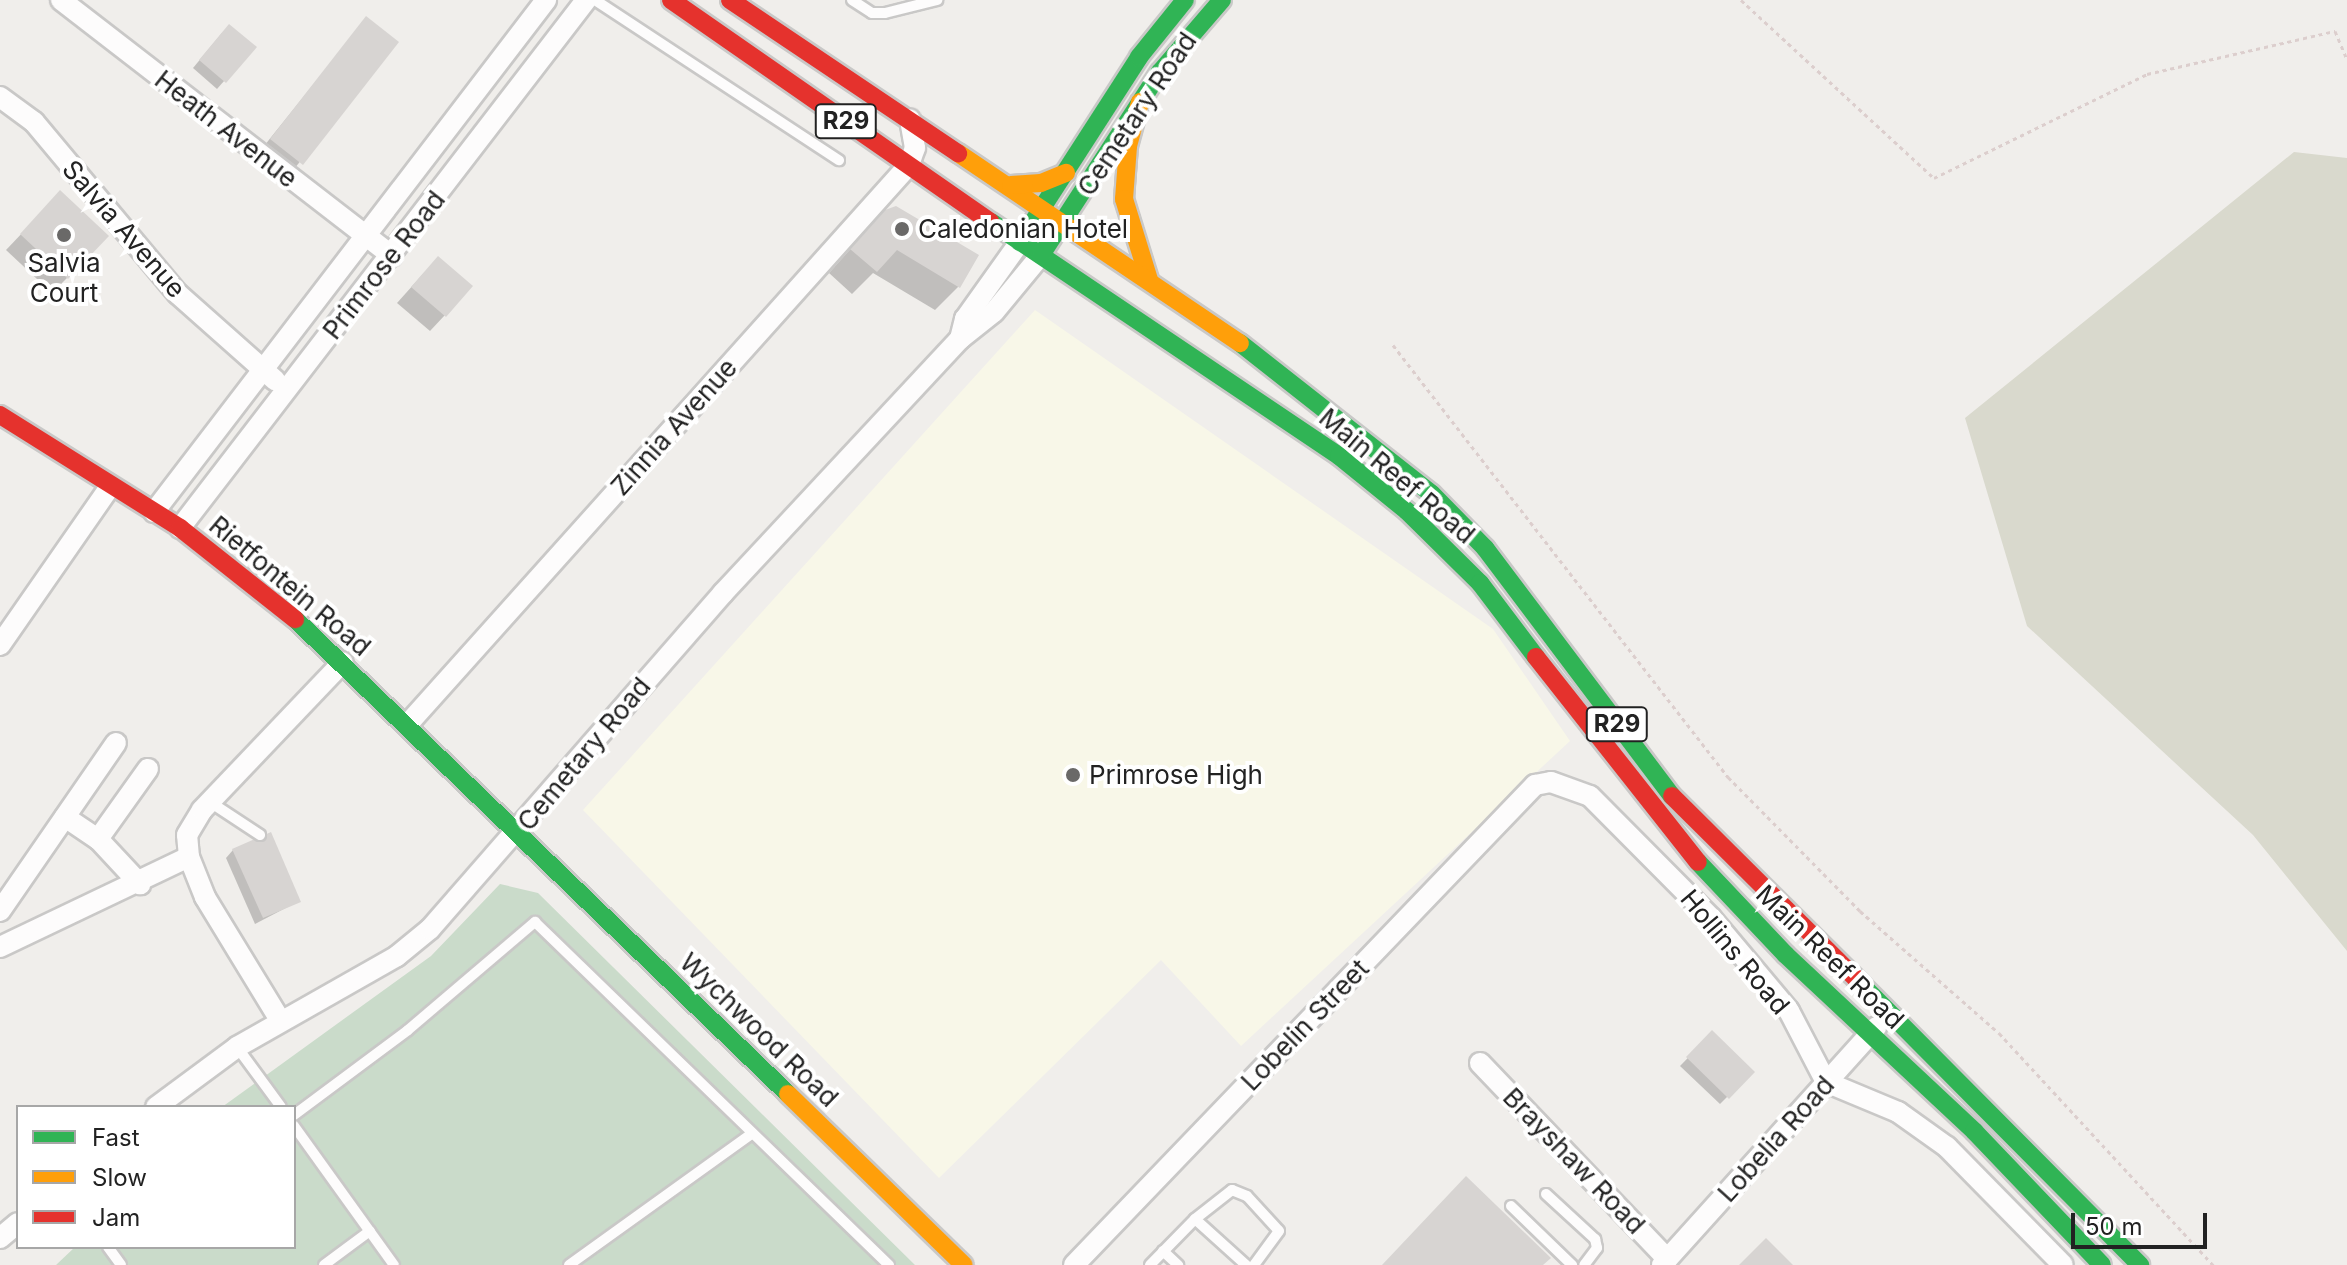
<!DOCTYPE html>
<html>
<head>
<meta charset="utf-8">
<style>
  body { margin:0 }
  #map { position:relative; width:2347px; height:1265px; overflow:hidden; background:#f0eeeb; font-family:Inter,sans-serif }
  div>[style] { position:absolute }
  .education>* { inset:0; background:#f8f7e8 }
  .construction>* { inset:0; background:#d9d9cd }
  .cemetery>* { inset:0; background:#cadbca }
  .shadow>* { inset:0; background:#0003 }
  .building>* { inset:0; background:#d7d4d2 }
  .path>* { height:3px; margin-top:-1.5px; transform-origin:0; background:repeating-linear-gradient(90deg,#dccecd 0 4px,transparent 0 8px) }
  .roads { filter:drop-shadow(2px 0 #c9c8c7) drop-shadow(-2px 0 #c9c8c7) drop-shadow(0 2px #c9c8c7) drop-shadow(0 -2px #c9c8c7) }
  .lane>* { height:10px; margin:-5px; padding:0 5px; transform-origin:5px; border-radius:5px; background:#fdfcfc }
  .street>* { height:20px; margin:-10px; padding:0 10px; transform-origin:10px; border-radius:10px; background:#fdfcfc }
  .fast>* { height:18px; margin:-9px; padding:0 9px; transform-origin:9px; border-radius:9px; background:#30b455 }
  .slow>* { height:18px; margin:-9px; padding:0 9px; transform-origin:9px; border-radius:9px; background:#ff9f0a }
  .jam>* { height:18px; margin:-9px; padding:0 9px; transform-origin:9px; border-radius:9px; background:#e5322d }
  .dots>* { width:22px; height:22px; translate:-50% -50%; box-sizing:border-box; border:4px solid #fff; border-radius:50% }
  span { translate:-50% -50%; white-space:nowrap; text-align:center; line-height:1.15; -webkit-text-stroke:8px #fff; paint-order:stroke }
  .shield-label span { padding:2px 6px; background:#fff; border:2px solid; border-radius:6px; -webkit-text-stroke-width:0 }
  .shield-label { font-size:24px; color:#222; font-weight:700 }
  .street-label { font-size:26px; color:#222 }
  .poi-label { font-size:26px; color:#222 }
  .left { translate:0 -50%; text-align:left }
  .legend { position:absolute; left:16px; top:1105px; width:280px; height:144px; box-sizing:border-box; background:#fff; border:2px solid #a7a7a7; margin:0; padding:10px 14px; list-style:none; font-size:24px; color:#222 }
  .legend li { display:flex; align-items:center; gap:16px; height:40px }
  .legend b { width:40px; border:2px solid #a7a7a7 }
  .scale { position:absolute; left:2071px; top:1213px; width:136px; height:36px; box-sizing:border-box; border:4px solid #222; border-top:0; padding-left:10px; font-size:24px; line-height:28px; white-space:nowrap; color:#222; -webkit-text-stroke:6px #fff; paint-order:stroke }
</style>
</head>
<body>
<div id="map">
  <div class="education">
    <div style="clip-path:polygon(1035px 310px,1493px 629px,1570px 741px,1241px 1046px,1161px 960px,939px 1178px,583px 810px)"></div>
  </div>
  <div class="construction">
    <div style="clip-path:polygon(2294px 152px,2347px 158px,2347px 951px,2253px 835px,2027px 626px,1965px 418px)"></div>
  </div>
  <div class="cemetery">
    <div style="clip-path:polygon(500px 884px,538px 893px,915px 1265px,56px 1265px,75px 1247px,294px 1247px,294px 1107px,222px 1107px,431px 956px)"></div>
  </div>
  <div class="shadow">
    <div style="clip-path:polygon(366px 19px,396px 42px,286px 179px,256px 156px)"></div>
    <div style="clip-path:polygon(222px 33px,254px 47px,217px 89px,193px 68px)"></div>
    <div style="clip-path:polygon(45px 209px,67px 278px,52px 293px,6px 250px)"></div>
    <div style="clip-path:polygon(862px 236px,976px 256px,958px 287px,935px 310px,873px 273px,852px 294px,829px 273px)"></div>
    <div style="clip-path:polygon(423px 274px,445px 315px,430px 331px,397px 303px)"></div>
    <div style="clip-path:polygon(233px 850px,299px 901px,255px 924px,226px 858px)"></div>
    <div style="clip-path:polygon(1712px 1033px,1752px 1072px,1720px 1104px,1680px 1066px)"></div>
  </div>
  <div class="building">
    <div style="clip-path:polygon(366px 16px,399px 42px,303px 165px,270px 139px)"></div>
    <div style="clip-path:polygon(229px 24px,257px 47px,226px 83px,199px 60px)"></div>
    <div style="clip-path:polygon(60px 190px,109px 236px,68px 279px,20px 234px)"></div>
    <div style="clip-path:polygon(896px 206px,979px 255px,960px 288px,897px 250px,877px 272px,850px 249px,885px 210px)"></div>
    <div style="clip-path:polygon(438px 256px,473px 286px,446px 317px,411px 287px)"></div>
    <div style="clip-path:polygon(271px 832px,301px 902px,263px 918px,232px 849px)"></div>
    <div style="clip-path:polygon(1712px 1030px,1755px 1072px,1729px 1099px,1686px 1057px)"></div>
    <div style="clip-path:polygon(1466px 1176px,1551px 1258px,1543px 1265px,1382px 1265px)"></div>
    <div style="clip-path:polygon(1766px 1238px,1793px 1265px,1739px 1265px)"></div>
  </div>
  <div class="path">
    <div style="left:1741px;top:0;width:263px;rotate:42.7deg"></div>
    <div style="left:1934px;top:178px;width:237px;rotate:-26deg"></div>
    <div style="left:2147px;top:74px;width:193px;rotate:-12.9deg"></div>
    <div style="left:2335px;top:31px;width:30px;rotate:67deg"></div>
    <div style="left:1393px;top:345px;width:547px;rotate:52.21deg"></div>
    <div style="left:1728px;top:777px;width:188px;rotate:45.4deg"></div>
    <div style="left:1860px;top:911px;width:185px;rotate:41.3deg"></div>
    <div style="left:1999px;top:1033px;width:316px;rotate:47.3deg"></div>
  </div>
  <div class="roads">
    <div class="lane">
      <div style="left:595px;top:0;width:292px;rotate:33.3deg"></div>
      <div style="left:852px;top:0;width:24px;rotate:33deg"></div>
      <div style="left:872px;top:13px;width:13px"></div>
      <div style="left:885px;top:13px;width:54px;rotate:-14deg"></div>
      <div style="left:210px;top:802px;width:60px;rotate:33.4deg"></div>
      <div style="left:237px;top:1047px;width:74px;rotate:53.7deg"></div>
      <div style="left:294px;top:1115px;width:142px;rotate:-36.7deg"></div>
      <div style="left:408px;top:1030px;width:167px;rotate:-40.4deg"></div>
      <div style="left:535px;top:922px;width:493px;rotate:44.1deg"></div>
      <div style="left:294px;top:1126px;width:171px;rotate:54.3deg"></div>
      <div style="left:1546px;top:1194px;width:67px;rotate:42.6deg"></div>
      <div style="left:1595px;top:1239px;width:9px;rotate:77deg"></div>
      <div style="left:1597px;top:1248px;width:21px;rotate:127deg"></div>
      <div style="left:1511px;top:1206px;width:85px;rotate:44deg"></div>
      <div style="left:1195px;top:1219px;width:69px;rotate:42deg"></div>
      <div style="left:108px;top:1247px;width:22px;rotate:54deg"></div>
      <div style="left:1163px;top:1251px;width:21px;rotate:43deg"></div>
      <div style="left:324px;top:1265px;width:57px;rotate:-36.5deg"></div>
      <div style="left:569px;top:1265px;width:226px;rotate:-35.7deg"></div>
      <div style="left:1150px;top:1265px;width:64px;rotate:-45.6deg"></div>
      <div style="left:1195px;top:1219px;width:47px;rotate:-38.1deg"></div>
      <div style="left:1232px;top:1190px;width:16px;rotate:22deg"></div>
      <div style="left:1247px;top:1196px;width:47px;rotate:47.6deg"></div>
      <div style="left:1279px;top:1231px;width:42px;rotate:126.3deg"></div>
    </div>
    <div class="street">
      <div style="left:61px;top:0;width:418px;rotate:37.7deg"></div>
      <div style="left:0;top:97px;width:42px;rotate:36.3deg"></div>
      <div style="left:34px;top:122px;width:224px;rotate:50.1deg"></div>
      <div style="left:178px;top:294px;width:130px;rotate:41.6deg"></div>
      <div style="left:960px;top:339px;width:21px;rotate:-76deg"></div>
      <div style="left:965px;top:319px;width:95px;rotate:-54.5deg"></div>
      <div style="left:154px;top:512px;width:645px;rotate:-52.56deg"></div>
      <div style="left:180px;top:528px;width:666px;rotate:-52.44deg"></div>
      <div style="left:0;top:645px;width:191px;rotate:-55.2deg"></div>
      <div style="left:407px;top:725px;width:752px;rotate:-48.13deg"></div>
      <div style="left:909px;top:165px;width:18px;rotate:-71deg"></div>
      <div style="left:915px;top:148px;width:29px;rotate:-100deg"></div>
      <div style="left:65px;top:817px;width:40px;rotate:34deg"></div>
      <div style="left:98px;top:839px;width:62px;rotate:47deg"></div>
      <div style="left:98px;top:839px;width:86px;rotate:-54.5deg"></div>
      <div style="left:0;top:911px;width:204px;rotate:-55.4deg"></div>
      <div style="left:0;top:947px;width:209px;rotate:-25.5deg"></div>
      <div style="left:280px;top:1020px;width:144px;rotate:-121.4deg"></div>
      <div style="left:205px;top:897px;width:43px;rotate:-111.8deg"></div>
      <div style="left:189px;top:857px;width:22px;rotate:-95deg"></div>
      <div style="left:187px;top:835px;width:29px;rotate:-59deg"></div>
      <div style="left:202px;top:810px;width:204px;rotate:-46.4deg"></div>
      <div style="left:1480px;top:1063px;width:271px;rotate:46.3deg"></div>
      <div style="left:156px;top:1107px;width:101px;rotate:-36.5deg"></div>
      <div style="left:237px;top:1047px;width:184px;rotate:-29.6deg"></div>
      <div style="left:397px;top:956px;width:43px;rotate:-39.3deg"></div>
      <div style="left:430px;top:929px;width:446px;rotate:-48.9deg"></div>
      <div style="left:723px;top:593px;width:347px;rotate:-47deg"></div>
      <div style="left:960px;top:339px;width:43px;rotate:-38.5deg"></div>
      <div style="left:994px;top:312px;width:74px;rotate:-50.5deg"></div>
      <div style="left:0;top:1238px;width:23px;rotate:-40deg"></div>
      <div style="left:1074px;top:1265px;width:666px;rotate:-46.16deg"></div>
      <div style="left:1535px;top:785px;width:16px;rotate:-11deg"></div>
      <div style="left:1551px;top:782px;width:41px;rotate:19.7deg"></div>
      <div style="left:1590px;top:796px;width:172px;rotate:45.2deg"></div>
      <div style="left:1711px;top:918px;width:121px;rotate:50deg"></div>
      <div style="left:1789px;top:1011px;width:80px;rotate:62.5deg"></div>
      <div style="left:1826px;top:1082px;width:78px;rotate:22.6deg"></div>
      <div style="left:1898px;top:1112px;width:60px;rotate:35.5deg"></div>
      <div style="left:1947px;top:1147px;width:165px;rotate:45.5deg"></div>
      <div style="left:1662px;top:1265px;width:320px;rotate:-48deg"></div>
    </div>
    <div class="fast">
      <div style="left:991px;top:222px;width:419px;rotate:33.9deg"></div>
      <div style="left:1339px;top:456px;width:87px;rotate:39deg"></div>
      <div style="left:1407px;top:511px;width:103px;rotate:44.6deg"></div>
      <div style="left:1480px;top:583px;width:93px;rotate:52.9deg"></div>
      <div style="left:1020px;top:242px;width:220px;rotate:-57.2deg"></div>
      <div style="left:1139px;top:57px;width:73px;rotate:-51.1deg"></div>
      <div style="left:1041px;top:255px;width:218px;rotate:-57deg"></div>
      <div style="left:1160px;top:72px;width:95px;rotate:-49.3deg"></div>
      <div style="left:1240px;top:343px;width:244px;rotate:38.2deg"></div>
      <div style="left:1432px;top:494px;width:76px;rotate:45.5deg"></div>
      <div style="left:1485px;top:548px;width:311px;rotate:53deg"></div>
      <div style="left:295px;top:619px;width:685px;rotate:43.93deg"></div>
      <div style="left:1698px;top:862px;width:128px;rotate:46.6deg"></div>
      <div style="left:1786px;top:955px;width:258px;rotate:43.1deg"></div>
      <div style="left:1974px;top:1131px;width:185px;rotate:46.3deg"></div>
      <div style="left:1862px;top:985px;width:395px;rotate:45.2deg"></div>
    </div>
    <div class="slow">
      <div style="left:1140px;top:102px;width:46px;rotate:105.3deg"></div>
      <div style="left:1128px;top:146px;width:53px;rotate:94.3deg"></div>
      <div style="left:1124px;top:199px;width:85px;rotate:72.8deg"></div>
      <div style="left:958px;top:153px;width:340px;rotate:34deg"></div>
      <div style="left:1011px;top:185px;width:30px;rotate:-4deg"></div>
      <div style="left:1041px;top:183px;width:27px;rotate:-22deg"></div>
      <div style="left:788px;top:1094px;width:245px;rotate:44.2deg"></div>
    </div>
    <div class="jam">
      <div style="left:671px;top:0;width:389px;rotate:34.8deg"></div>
      <div style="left:730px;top:0;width:275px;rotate:33.9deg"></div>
      <div style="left:0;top:415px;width:213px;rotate:32.1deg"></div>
      <div style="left:180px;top:528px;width:147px;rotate:38.4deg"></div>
      <div style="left:1536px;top:657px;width:261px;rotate:51.7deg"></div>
      <div style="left:1672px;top:796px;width:268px;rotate:44.8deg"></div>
    </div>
  </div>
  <div class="dots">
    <div style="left:902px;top:229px;background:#6a6968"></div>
    <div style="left:64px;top:235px;background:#6a6968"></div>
    <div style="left:1073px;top:775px;background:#6a6968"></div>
  </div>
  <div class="shield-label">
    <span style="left:846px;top:121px">R29</span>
    <span style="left:1617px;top:724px">R29</span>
  </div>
  <div class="street-label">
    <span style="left:1137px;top:114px;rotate:-56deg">Cemetary Road</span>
    <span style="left:226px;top:129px;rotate:38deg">Heath Avenue</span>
    <span style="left:124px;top:229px;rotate:49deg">Salvia Avenue</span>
    <span style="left:384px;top:265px;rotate:-52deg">Primrose Road</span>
    <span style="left:674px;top:427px;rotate:-48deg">Zinnia Avenue</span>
    <span style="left:1397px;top:476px;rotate:40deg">Main Reef Road</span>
    <span style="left:290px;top:586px;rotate:40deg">Rietfontein Road</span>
    <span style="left:584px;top:754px;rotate:-50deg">Cemetary Road</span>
    <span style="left:1735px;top:952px;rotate:50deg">Hollins Road</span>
    <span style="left:1830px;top:957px;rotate:44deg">Main Reef Road</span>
    <span style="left:1305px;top:1025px;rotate:-46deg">Lobelin Street</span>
    <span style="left:759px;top:1030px;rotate:44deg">Wychwood Road</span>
    <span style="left:1776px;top:1139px;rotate:-48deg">Lobelia Road</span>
    <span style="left:1574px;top:1161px;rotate:46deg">Brayshaw Road</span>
  </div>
  <div class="poi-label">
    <span class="left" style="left:918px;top:229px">Caledonian Hotel</span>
    <span style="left:64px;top:278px">Salvia<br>Court</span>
    <span class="left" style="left:1089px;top:775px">Primrose High</span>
  </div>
  <ul class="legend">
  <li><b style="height:10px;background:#30b455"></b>Fast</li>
  <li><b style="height:10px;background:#ff9f0a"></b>Slow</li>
  <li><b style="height:10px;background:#e5322d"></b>Jam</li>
  </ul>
  <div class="scale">50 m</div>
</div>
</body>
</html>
